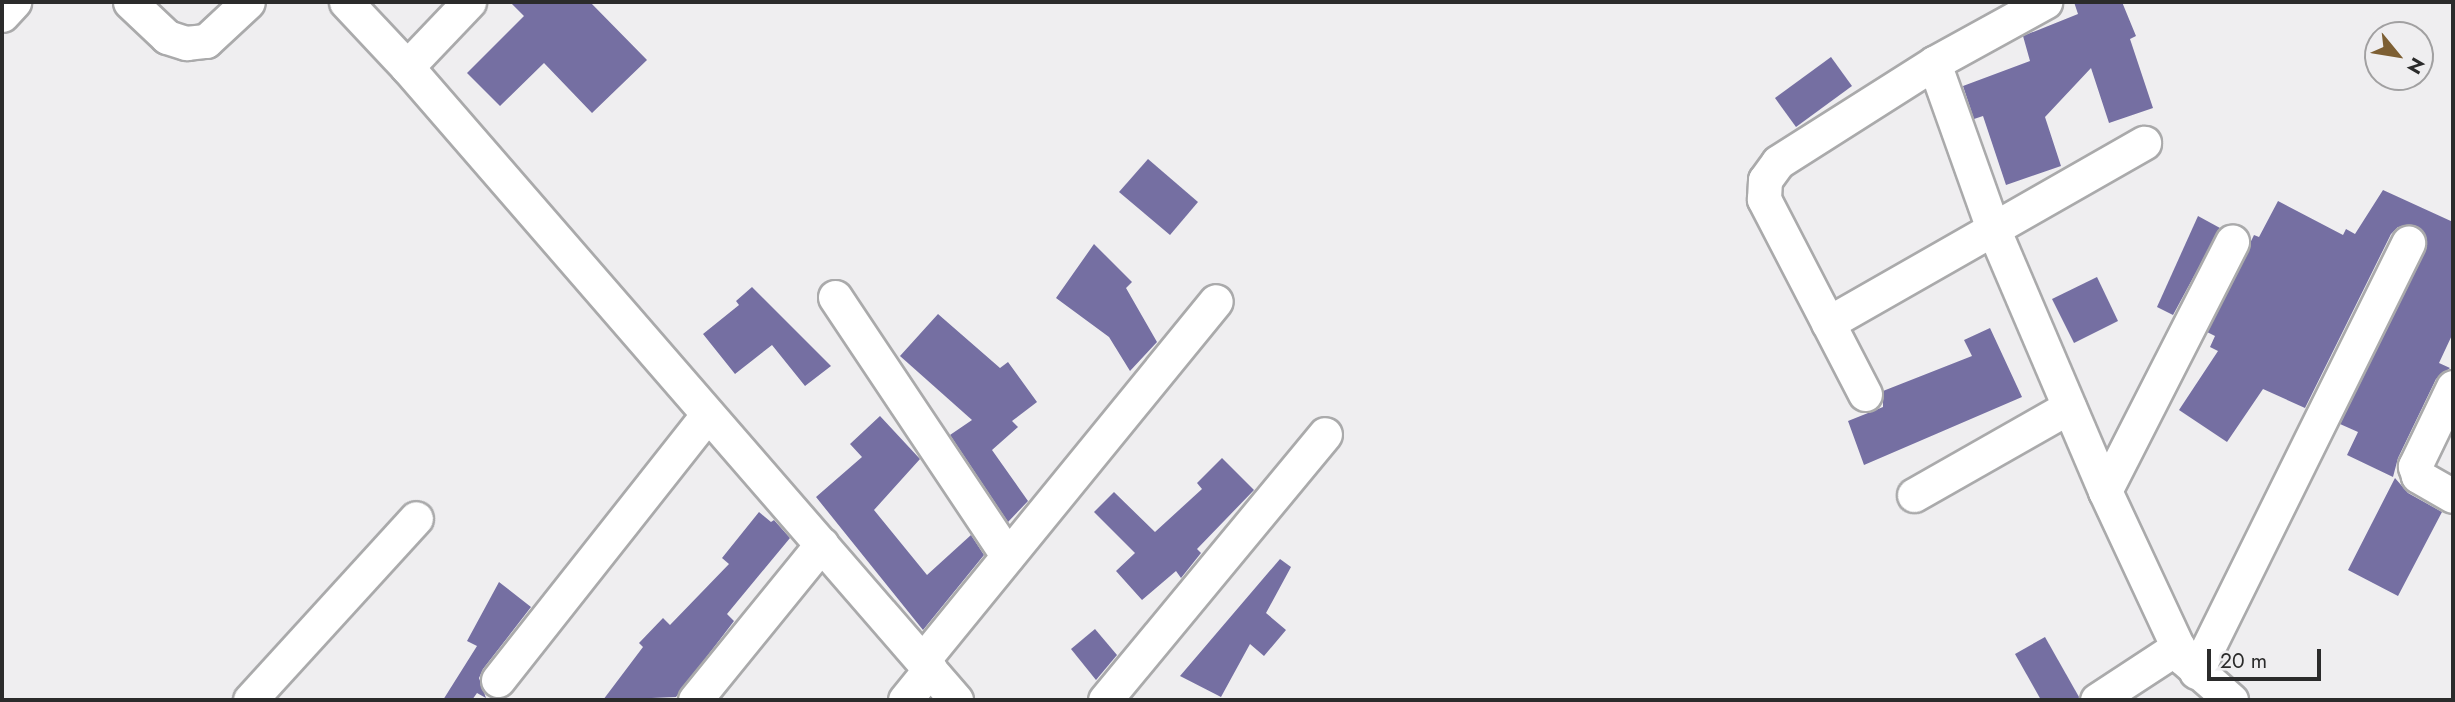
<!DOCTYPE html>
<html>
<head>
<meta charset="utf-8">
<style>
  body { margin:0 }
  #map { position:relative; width:2455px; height:702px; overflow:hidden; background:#efeef0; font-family:Jost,sans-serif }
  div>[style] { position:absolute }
  .building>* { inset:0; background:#756fa2 }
  .roads { filter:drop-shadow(2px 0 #aaaaab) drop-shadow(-2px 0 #aaaaab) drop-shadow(0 2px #aaaaab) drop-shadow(0 -2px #aaaaab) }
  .street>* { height:33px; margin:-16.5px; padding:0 16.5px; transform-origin:16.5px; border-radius:16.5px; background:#fff }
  span { translate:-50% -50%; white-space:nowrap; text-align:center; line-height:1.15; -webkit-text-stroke:5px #efeef0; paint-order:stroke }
  .frame { position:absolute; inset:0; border:4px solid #2b2b2b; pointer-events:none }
  .north { position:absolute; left:2364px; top:21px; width:70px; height:70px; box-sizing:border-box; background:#efeef0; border:2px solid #a1a0a1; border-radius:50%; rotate:120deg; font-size:19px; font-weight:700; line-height:28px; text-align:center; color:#2b2b2b }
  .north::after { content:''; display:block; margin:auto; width:24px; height:32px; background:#7d5f33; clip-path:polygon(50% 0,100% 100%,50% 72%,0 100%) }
  .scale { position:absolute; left:2207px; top:649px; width:114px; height:32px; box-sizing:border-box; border:4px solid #2b2b2b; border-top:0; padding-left:9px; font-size:21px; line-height:24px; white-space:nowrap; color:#2b2b2b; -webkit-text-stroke:5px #efeef0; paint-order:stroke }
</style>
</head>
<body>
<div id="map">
  <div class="building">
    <div style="clip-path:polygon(510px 2px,590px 2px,647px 60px,592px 113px,544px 63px,500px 106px,467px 73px,524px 16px)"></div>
    <div style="clip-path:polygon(2074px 2px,2122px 2px,2136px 36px,2130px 39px,2153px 108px,2109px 123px,2091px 68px,2045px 117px,2061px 166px,2006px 185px,1983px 116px,1974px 119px,1963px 86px,2030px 61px,2023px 36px,2078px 14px)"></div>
    <div style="clip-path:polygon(1831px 57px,1852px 86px,1796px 127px,1775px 98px)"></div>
    <div style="clip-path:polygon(1148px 159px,1198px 202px,1170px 235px,1119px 192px)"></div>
    <div style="clip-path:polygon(2383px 190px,2453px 222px,2453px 333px,2439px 363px,2450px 368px,2436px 379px,2398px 458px,2393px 477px,2347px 455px,2358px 432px,2340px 424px,2425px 252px,2424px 233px,2416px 226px,2398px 227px,2391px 234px,2305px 408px,2263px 389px,2227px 442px,2179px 410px,2218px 351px,2210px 347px,2215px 336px,2207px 332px,2254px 235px,2259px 237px,2278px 201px,2343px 235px,2346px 229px,2355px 234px)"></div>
    <div style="clip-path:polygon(2198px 216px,2220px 228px,2173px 315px,2157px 307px)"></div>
    <div style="clip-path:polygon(1094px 244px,1132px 282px,1126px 288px,1157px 342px,1130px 371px,1109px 337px,1056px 298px)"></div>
    <div style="clip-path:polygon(2097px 277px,2118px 321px,2074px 343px,2052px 299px)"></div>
    <div style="clip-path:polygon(752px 287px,831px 366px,805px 386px,772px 345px,735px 374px,703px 334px,739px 305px,736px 301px)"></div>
    <div style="clip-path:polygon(938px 314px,1000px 368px,1008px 362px,1037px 402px,1012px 421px,1018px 427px,992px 450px,1028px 501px,1008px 522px,950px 435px,972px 420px,900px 356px)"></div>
    <div style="clip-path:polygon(1990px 328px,2022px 397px,1864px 465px,1848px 421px,1883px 407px,1883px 391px,1972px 356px,1964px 340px)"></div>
    <div style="clip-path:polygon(880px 416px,920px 459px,874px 510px,927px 575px,971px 535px,984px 555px,923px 630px,816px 497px,862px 457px,850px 444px)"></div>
    <div style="clip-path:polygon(1222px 458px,1254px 490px,1197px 549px,1201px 553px,1181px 578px,1176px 571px,1142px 600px,1116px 571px,1135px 553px,1094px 512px,1114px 492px,1155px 532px,1202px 489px,1197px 483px)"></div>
    <div style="clip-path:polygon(2395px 478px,2408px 493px,2442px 512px,2398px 596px,2348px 570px)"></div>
    <div style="clip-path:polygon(759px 512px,771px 522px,774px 520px,790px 538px,727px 614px,734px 621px,676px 697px,603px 700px,643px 647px,639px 643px,663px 618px,670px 625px,729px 564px,722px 558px)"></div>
    <div style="clip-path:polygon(1280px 559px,1291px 567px,1266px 613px,1286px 630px,1264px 656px,1250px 644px,1221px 697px,1180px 676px)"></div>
    <div style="clip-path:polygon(499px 582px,531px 607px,483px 669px,479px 678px,486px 698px,477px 693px,472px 700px,443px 700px,477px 646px,467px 641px)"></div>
    <div style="clip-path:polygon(1095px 629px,1117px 655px,1096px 680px,1071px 649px)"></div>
    <div style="clip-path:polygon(2045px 637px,2079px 697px,2078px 700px,2041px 700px,2015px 654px)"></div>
  </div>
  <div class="roads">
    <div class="street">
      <div style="left:130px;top:2px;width:51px;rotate:43.4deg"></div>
      <div style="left:167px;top:37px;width:20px;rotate:18deg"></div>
      <div style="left:186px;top:43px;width:20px;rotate:-6deg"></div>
      <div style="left:206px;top:41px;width:57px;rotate:-42.9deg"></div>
      <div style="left:346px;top:2px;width:89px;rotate:46.8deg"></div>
      <div style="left:407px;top:67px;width:838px;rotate:49.06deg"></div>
      <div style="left:2px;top:15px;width:18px;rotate:-47deg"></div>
      <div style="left:1934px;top:63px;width:173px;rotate:70.4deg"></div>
      <div style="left:1992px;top:226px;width:288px;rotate:66.9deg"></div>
      <div style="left:2105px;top:491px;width:184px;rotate:65deg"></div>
      <div style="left:2183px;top:658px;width:64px;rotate:41.2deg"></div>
      <div style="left:407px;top:67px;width:90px;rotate:-46.4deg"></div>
      <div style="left:835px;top:297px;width:311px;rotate:56.3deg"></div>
      <div style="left:1828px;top:323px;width:364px;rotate:-29.7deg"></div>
      <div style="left:2453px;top:387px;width:88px;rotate:115.7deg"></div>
      <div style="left:2415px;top:466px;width:10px;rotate:73deg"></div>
      <div style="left:2418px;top:476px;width:40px;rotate:29.7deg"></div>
      <div style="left:1865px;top:394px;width:220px;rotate:-117.4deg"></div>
      <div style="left:1764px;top:199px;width:19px;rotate:-87deg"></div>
      <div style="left:1765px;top:180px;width:22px;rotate:-54deg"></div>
      <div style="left:1778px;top:162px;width:185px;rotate:-32.4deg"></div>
      <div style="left:1934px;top:63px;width:127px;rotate:-28.8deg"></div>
      <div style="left:2105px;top:491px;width:280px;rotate:-63deg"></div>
      <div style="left:1914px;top:495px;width:178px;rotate:-29.6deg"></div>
      <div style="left:923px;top:660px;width:463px;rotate:-50.8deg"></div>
      <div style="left:2196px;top:672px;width:479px;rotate:-63.7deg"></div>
      <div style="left:498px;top:680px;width:337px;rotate:-51.7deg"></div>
      <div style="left:250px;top:700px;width:246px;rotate:-47.6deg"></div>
      <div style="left:695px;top:700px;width:201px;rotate:-50.9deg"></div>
      <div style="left:905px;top:700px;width:40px;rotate:-51deg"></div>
      <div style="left:1105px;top:700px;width:345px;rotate:-50.4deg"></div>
      <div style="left:2097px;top:700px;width:97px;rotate:-33.2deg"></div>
    </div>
  </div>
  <div class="frame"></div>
  <div class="north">N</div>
  <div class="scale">20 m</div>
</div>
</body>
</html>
